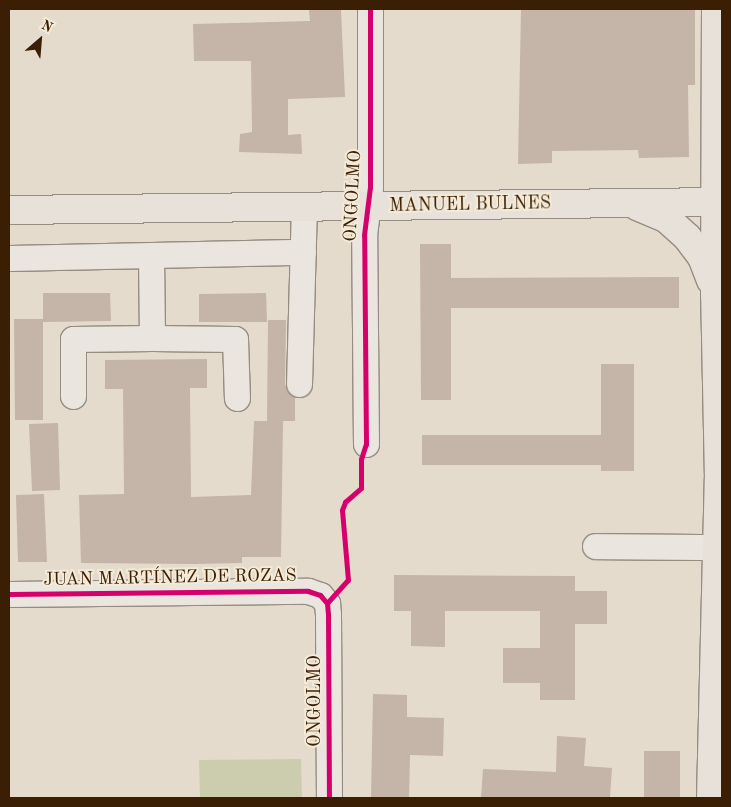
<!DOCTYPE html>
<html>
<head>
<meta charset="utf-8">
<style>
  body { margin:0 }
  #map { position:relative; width:731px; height:807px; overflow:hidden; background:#e4dbcd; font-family:"Old Standard TT",serif }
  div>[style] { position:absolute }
  .green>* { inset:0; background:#cbcdae }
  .building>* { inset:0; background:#c5b4a8 }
  .roads { filter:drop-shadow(1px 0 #968d82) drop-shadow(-1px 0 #968d82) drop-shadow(0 1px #968d82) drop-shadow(0 -1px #968d82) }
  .minor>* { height:25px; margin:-12.5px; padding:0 12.5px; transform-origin:12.5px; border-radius:12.5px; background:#eae5de }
  .major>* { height:28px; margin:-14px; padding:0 14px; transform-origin:14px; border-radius:14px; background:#e7e1d9 }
  .cycleway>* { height:5px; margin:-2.5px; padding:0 2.5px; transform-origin:2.5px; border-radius:2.5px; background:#d6006c }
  span { translate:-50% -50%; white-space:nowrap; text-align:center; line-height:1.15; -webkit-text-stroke:4px #f4ead8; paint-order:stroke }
  .street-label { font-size:18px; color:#3b1f04 }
  .frame { position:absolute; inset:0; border:10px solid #3b1f04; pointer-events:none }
  .north { position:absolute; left:15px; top:15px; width:50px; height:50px; -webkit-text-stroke:4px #f4ead8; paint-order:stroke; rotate:27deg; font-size:14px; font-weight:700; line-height:20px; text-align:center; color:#3b1f04 }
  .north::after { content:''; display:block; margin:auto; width:18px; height:22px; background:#3b1f04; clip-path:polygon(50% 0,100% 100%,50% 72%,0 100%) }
</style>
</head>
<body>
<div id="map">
  <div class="green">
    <div style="clip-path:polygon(301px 759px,302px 798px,200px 798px,199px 760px)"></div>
  </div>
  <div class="building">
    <div style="clip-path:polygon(521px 9px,695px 9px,695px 85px,688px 85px,689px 157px,639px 158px,638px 150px,552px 151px,552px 163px,518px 164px)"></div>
    <div style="clip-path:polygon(309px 10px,341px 10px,345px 97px,288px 99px,288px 135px,301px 134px,302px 154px,239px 152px,240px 134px,252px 132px,251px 61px,194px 61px,193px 24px,310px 21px)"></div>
    <div style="clip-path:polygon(420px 244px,451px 244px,451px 278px,679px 277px,679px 308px,451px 308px,451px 400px,421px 400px)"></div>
    <div style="clip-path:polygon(43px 293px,110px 293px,111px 321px,43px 322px)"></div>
    <div style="clip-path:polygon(266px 293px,267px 322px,199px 322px,199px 294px)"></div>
    <div style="clip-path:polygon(14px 319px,43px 319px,43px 420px,15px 420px)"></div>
    <div style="clip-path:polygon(268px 320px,286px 320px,285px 384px,287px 391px,295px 397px,295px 421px,283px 421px,281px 557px,242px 557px,242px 563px,195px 564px,81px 563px,79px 495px,124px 494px,123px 389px,105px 389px,105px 360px,207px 359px,207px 388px,190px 388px,191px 497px,251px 495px,254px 421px,267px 421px)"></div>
    <div style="clip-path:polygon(601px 364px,634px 364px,634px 471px,601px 471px,601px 465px,422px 465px,422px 435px,601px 435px)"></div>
    <div style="clip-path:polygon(58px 423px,60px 490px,32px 491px,29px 424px)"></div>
    <div style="clip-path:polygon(44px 494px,47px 562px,18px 562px,16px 495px)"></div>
    <div style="clip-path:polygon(394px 575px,575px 576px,575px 591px,607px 591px,607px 624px,575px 624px,575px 700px,540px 700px,540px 683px,503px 683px,503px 648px,540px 648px,540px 611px,445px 611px,445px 647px,411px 646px,411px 611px,394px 611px)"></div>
    <div style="clip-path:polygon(373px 694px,407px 695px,407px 717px,444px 718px,443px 756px,410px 755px,409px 798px,371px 798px)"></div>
    <div style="clip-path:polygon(557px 736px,586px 738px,584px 766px,612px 768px,610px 798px,481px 798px,483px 769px,556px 772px)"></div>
    <div style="clip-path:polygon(644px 751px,680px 751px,680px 798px,644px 798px)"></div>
  </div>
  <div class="roads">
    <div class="minor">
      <div style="left:151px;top:255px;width:83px;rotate:89.3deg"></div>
      <div style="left:152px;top:338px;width:83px;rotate:0.7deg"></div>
      <div style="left:235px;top:339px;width:59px;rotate:88.1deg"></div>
      <div style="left:9px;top:258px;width:294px;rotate:-1.2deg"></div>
      <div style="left:299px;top:384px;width:178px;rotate:-88.4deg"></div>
      <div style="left:73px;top:396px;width:57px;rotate:-90deg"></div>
      <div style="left:73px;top:339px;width:79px;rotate:-0.7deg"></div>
      <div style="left:366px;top:444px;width:209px;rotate:-90.5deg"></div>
      <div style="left:364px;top:235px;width:48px;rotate:-82.9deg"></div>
      <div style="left:370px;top:187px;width:178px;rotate:-90deg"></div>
      <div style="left:595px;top:546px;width:122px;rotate:0.5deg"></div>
      <div style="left:9px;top:594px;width:299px;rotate:-0.6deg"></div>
      <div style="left:308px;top:591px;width:13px;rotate:18deg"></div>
      <div style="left:320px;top:595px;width:11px;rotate:49deg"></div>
      <div style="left:327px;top:603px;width:11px;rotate:85deg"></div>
      <div style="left:328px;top:614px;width:184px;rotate:89.7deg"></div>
    </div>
    <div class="major">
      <div style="left:637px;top:206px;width:33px;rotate:23deg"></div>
      <div style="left:667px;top:219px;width:27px;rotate:42deg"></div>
      <div style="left:687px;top:237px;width:25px;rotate:53deg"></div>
      <div style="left:702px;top:257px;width:25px;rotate:69deg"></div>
      <div style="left:9px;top:210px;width:713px;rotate:-0.64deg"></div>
      <div style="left:711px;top:798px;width:319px;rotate:-88.6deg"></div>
      <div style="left:719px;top:479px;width:184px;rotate:-91.2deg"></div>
      <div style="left:715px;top:295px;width:286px;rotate:-89.8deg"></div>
    </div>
  </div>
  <div class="cycleway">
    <div style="left:9px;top:594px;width:299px;rotate:-0.6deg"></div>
    <div style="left:308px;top:591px;width:13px;rotate:18deg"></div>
    <div style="left:320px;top:595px;width:11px;rotate:49deg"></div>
    <div style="left:327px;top:603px;width:11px;rotate:85deg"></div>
    <div style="left:328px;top:614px;width:184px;rotate:89.7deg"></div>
    <div style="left:327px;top:603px;width:31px;rotate:-48deg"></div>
    <div style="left:348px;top:580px;width:70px;rotate:-94.9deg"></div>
    <div style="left:342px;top:510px;width:9px;rotate:-69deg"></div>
    <div style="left:345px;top:502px;width:21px;rotate:-41deg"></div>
    <div style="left:361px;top:488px;width:29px;rotate:-90deg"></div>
    <div style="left:361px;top:459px;width:16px;rotate:-72deg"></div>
    <div style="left:366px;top:444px;width:209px;rotate:-90.5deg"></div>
    <div style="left:364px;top:235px;width:48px;rotate:-82.9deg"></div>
    <div style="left:370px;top:187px;width:178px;rotate:-90deg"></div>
  </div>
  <div class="street-label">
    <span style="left:353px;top:196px;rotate:-87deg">ONGOLMO</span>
    <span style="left:470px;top:205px;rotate:-1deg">MANUEL BULNES</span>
    <span style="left:170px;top:578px;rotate:-1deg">JUAN MARTÍNEZ DE ROZAS</span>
    <span style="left:315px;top:701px;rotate:-90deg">ONGOLMO</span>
  </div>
  <div class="frame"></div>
  <div class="north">N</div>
</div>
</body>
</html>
